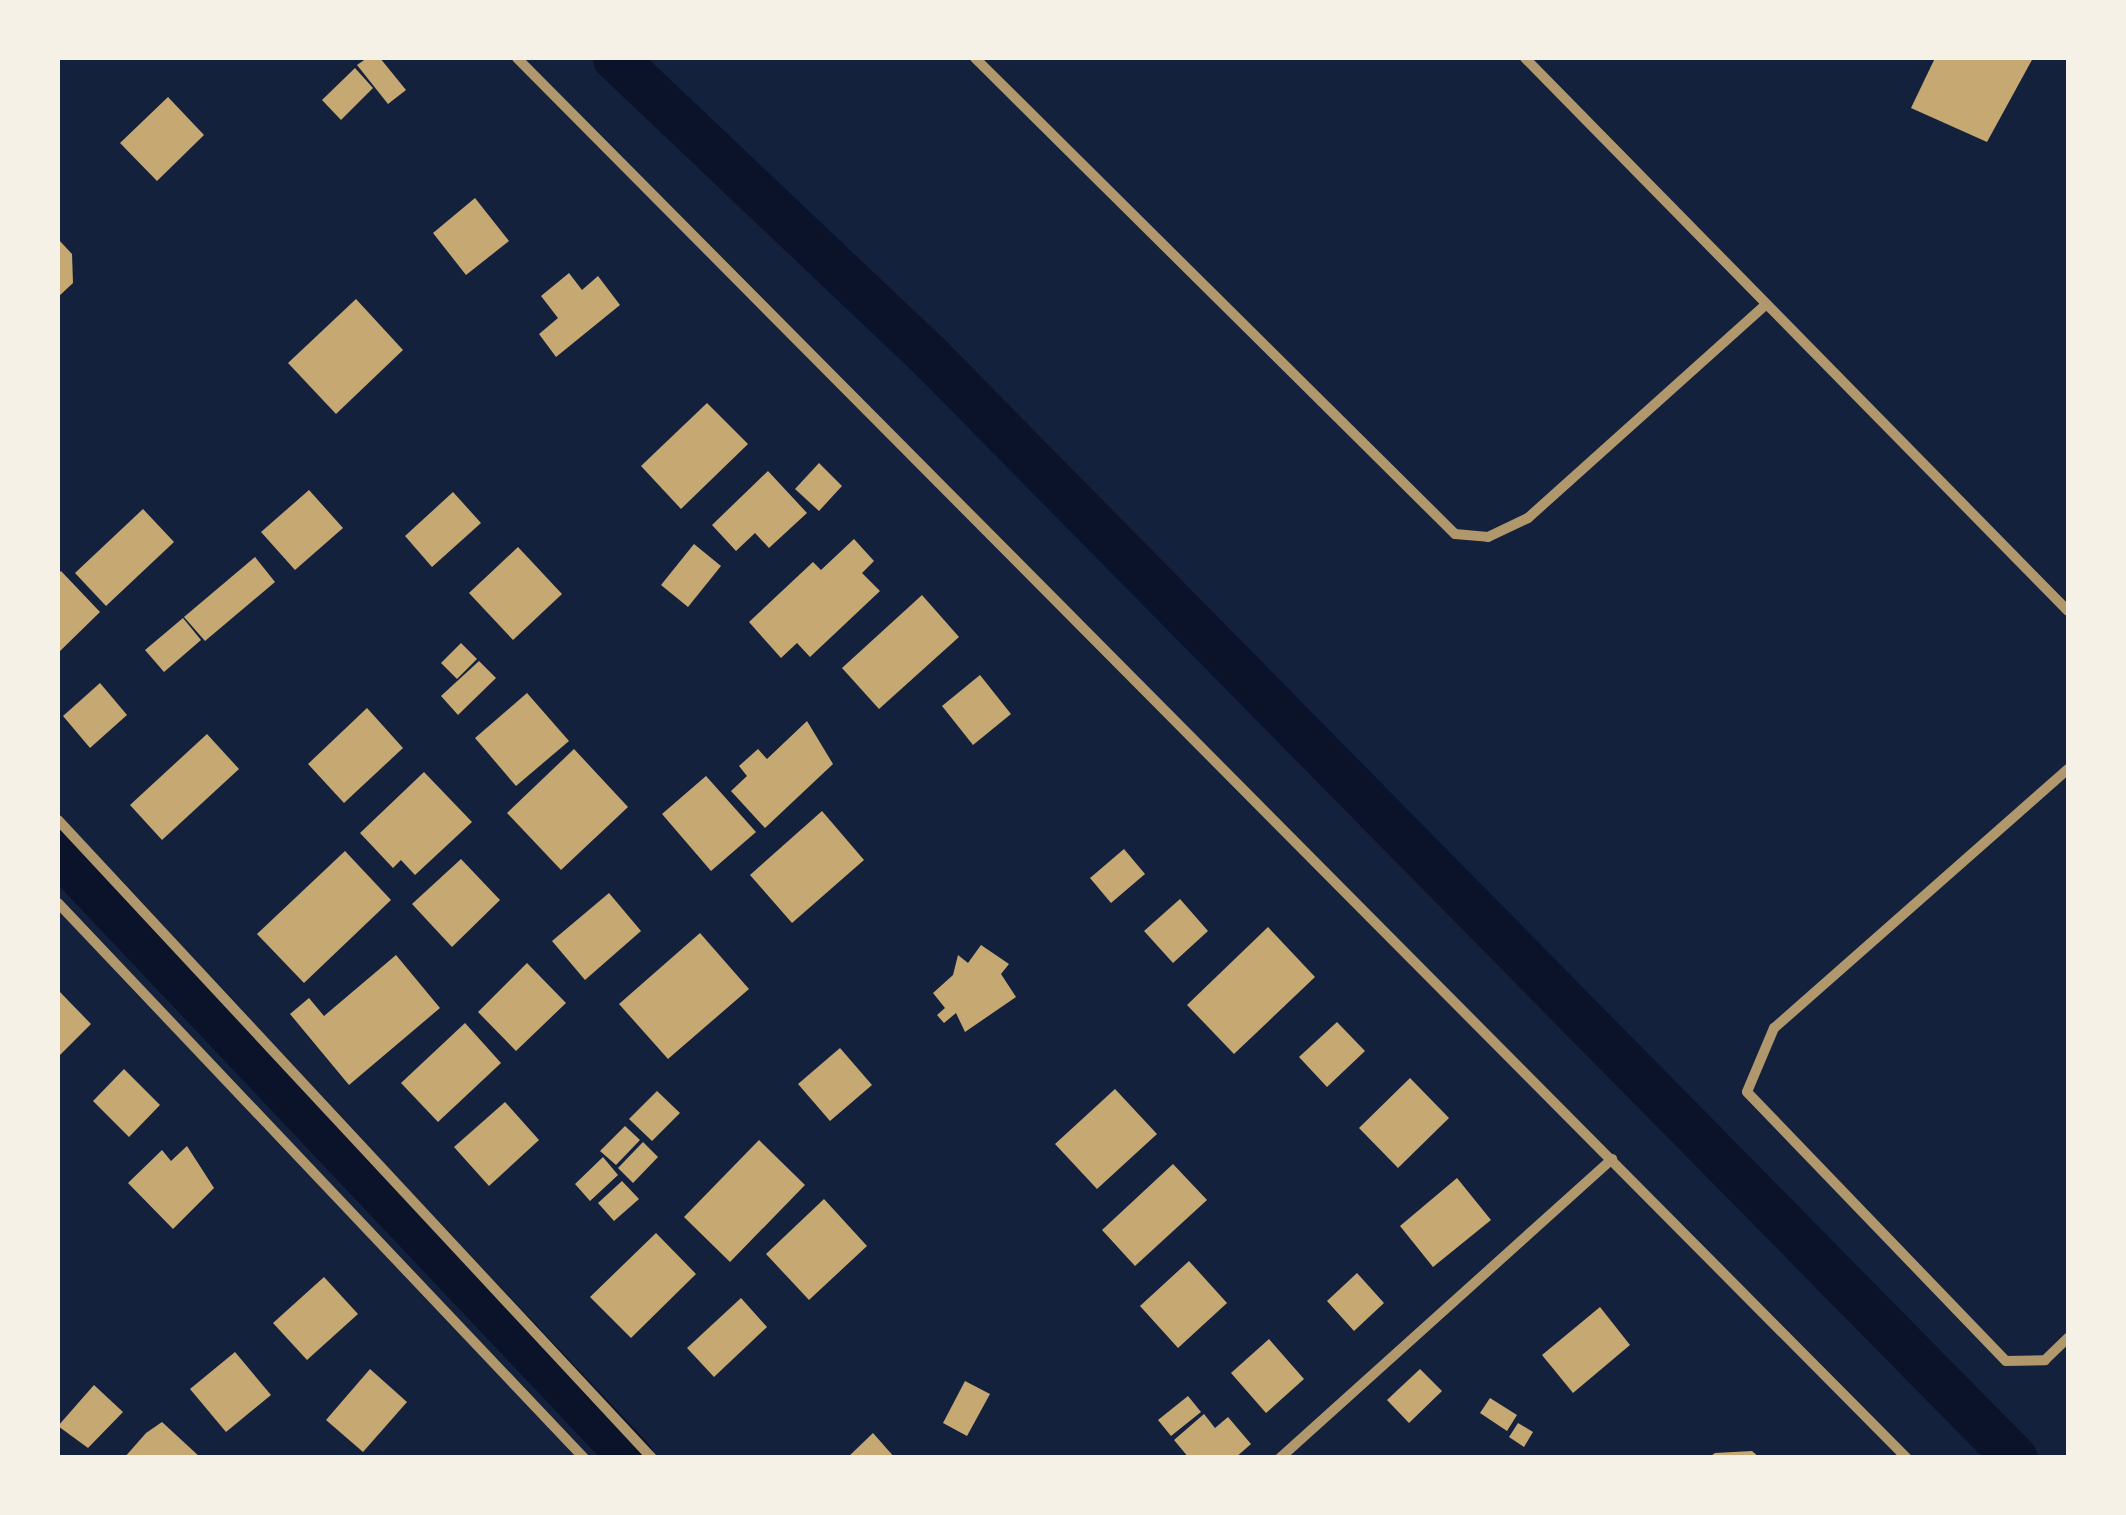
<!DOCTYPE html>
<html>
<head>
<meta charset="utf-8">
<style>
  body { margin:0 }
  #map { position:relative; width:2126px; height:1515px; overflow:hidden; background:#14213d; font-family:"DM Sans",sans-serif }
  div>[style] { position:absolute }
  .canal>* { height:45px; margin:-22.5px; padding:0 22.5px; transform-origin:22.5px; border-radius:22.5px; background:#0b132b }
  .building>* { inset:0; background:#c6a872 }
  .minor>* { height:10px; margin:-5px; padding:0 5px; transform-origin:5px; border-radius:5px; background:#b1986c }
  span { translate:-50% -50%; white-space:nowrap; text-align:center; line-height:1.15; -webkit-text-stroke:10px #f6f1e7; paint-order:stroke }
  .frame { position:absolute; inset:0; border:60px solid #f6f1e7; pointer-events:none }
</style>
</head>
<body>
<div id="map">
  <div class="canal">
    <div style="left:615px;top:58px;width:436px;rotate:43.5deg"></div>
    <div style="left:931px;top:358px;width:1544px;rotate:45.42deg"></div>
    <div style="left:58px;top:852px;width:834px;rotate:46.6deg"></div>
  </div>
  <div class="building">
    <div style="clip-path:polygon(367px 58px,380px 58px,406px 90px,388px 104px,357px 65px)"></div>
    <div style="clip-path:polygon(1935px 58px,2033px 58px,1987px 142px,1911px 108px)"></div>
    <div style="clip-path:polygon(355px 68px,373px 88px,341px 120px,322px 100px)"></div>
    <div style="clip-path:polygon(168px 97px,204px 135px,157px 181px,120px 143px)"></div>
    <div style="clip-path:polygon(475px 198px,509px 241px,466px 275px,433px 233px)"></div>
    <div style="clip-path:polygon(58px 239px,72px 254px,73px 283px,58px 297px)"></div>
    <div style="clip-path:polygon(569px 273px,582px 290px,598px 276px,620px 305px,556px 357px,539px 334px,558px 318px,541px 296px)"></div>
    <div style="clip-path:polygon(356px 299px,403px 350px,336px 414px,288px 363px)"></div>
    <div style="clip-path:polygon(707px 403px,748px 444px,681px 509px,641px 466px)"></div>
    <div style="clip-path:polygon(819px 463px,842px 486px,819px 511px,795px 489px)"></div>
    <div style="clip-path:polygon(768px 471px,807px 513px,769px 548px,755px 533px,736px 551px,712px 525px)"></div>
    <div style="clip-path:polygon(309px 490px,343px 528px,295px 570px,261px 532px)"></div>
    <div style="clip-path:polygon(453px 492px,481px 523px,432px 567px,405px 536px)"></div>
    <div style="clip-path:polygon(143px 509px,174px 542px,106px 606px,75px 573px)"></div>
    <div style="clip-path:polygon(854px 539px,874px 561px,862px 573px,880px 591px,810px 657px,797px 643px,781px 658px,749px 622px,813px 562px,821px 570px)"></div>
    <div style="clip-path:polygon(694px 544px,721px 566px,688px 607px,661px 585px)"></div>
    <div style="clip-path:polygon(518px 547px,562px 594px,513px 640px,469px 593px)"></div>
    <div style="clip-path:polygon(255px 557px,275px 582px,205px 641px,184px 617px)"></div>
    <div style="clip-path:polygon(61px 571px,100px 612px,58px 653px,58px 574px)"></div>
    <div style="clip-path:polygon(922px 595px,959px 637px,879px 709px,842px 668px)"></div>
    <div style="clip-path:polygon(183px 618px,201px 640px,164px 672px,145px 650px)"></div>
    <div style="clip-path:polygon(461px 643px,477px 659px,457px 679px,441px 663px)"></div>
    <div style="clip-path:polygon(479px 661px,496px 678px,458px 715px,441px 696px)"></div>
    <div style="clip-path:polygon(980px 675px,1011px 714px,973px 745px,942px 706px)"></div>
    <div style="clip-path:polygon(100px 683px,127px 715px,90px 748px,63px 716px)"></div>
    <div style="clip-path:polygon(527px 693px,569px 741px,516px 786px,475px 738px)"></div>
    <div style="clip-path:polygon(367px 708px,403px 748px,344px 803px,308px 764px)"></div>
    <div style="clip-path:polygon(807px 721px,833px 764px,765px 828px,731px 791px,747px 776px,739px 766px,758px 749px,767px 759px)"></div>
    <div style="clip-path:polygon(207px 734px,239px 769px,162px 840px,130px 805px)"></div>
    <div style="clip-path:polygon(574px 749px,628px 807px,561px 870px,507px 813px)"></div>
    <div style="clip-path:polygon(424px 772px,472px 822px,415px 875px,401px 860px,393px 868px,360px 833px)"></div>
    <div style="clip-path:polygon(706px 776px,756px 832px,711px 871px,662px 814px)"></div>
    <div style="clip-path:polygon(822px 811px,864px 860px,792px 923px,750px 875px)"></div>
    <div style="clip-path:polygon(1124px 849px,1145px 874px,1111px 903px,1090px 878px)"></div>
    <div style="clip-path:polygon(345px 851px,391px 900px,304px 983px,257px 934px)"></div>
    <div style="clip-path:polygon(461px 859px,500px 900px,452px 947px,412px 904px)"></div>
    <div style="clip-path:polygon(609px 893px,641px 931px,585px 980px,552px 941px)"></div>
    <div style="clip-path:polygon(1180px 899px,1208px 931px,1173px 963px,1144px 931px)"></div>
    <div style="clip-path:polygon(1268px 927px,1315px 977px,1234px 1054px,1187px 1005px)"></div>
    <div style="clip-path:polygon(700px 933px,749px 989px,668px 1059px,619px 1004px)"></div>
    <div style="clip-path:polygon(981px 945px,1009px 964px,1001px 974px,1016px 997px,965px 1032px,956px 1013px,944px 1023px,937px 1015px,945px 1008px,933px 993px,953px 975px,958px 955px,968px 963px)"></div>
    <div style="clip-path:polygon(396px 955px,440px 1008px,349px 1085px,290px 1014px,309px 998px,324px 1016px)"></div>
    <div style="clip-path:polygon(527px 963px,566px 1003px,516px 1051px,478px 1012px)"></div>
    <div style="clip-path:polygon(58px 990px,91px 1024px,58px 1057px)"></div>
    <div style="clip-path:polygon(1337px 1022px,1365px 1051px,1327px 1087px,1299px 1057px)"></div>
    <div style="clip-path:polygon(465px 1023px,501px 1063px,438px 1122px,401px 1083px)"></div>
    <div style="clip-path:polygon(840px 1048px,872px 1085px,830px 1121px,798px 1084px)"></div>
    <div style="clip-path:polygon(124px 1069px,160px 1105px,129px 1137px,93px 1101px)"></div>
    <div style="clip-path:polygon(1410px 1078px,1449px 1118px,1398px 1168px,1359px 1128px)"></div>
    <div style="clip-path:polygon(1115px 1089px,1157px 1134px,1097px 1189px,1055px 1144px)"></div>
    <div style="clip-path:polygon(657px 1091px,680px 1113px,652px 1141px,629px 1119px)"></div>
    <div style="clip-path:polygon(505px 1102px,539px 1140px,489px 1186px,454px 1147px)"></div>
    <div style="clip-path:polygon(625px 1126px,640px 1140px,616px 1165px,600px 1151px)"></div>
    <div style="clip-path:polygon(759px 1140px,805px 1185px,730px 1262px,684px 1217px)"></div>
    <div style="clip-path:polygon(643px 1142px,658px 1157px,633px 1183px,618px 1168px)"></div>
    <div style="clip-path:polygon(187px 1146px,214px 1188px,173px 1229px,128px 1183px,162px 1150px,171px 1161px)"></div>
    <div style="clip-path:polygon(603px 1157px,618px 1175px,590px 1201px,575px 1184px)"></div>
    <div style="clip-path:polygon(1173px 1164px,1207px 1200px,1135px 1266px,1102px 1230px)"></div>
    <div style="clip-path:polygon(1457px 1178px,1491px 1220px,1433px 1267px,1400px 1226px)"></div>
    <div style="clip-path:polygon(622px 1181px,639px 1199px,614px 1221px,598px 1203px)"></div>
    <div style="clip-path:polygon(824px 1199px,867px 1246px,809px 1300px,766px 1254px)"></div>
    <div style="clip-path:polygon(656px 1233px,696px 1274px,631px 1338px,590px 1297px)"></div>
    <div style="clip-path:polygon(1189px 1261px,1227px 1303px,1178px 1348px,1140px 1306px)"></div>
    <div style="clip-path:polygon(1357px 1273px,1384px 1303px,1354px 1331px,1327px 1301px)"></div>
    <div style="clip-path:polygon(324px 1277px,358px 1314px,307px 1360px,273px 1323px)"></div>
    <div style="clip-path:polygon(741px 1298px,767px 1327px,714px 1377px,687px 1348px)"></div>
    <div style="clip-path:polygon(1600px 1307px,1630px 1345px,1573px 1393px,1542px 1355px)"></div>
    <div style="clip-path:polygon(1269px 1339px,1304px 1379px,1266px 1413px,1231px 1373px)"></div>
    <div style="clip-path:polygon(235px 1352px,271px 1395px,226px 1432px,190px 1389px)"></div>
    <div style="clip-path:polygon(370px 1369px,407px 1402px,363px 1452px,326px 1420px)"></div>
    <div style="clip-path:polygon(1420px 1369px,1442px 1391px,1409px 1423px,1387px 1400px)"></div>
    <div style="clip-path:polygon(965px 1381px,990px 1394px,967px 1436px,943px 1423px)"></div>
    <div style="clip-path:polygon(94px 1385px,123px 1412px,88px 1448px,58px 1426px)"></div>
    <div style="clip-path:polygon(1188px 1396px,1201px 1412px,1171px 1436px,1158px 1420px)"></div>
    <div style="clip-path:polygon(1490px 1398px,1517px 1415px,1507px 1431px,1480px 1413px)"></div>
    <div style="clip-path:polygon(1204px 1414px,1215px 1428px,1228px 1417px,1251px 1444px,1235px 1458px,1189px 1458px,1174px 1440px)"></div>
    <div style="clip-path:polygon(162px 1422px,201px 1458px,124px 1458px,146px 1433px)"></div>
    <div style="clip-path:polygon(1518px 1423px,1533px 1432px,1524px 1447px,1509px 1437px)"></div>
    <div style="clip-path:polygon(873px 1433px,895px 1458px,847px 1458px)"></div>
    <div style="clip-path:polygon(1752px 1451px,1760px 1458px,1708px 1458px,1715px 1453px)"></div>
  </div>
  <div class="minor">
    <div style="left:517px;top:58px;width:1973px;rotate:45.21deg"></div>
    <div style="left:975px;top:58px;width:676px;rotate:44.76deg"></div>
    <div style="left:1455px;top:534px;width:33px;rotate:5deg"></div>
    <div style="left:1488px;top:537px;width:44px;rotate:-25.4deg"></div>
    <div style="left:1528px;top:518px;width:317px;rotate:-41.9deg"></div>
    <div style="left:1525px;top:58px;width:775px;rotate:45.52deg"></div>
    <div style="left:2068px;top:769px;width:392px;rotate:138.6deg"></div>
    <div style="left:1774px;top:1028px;width:69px;rotate:112.9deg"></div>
    <div style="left:1747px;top:1092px;width:373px;rotate:46.1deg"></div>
    <div style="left:2006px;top:1361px;width:39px;rotate:-1deg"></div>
    <div style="left:2045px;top:1360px;width:32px;rotate:-44deg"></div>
    <div style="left:58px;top:820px;width:872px;rotate:47.05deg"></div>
    <div style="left:58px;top:903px;width:765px;rotate:46.54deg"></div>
    <div style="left:1280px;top:1458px;width:447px;rotate:-42deg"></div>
  </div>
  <div class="frame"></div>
</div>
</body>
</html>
